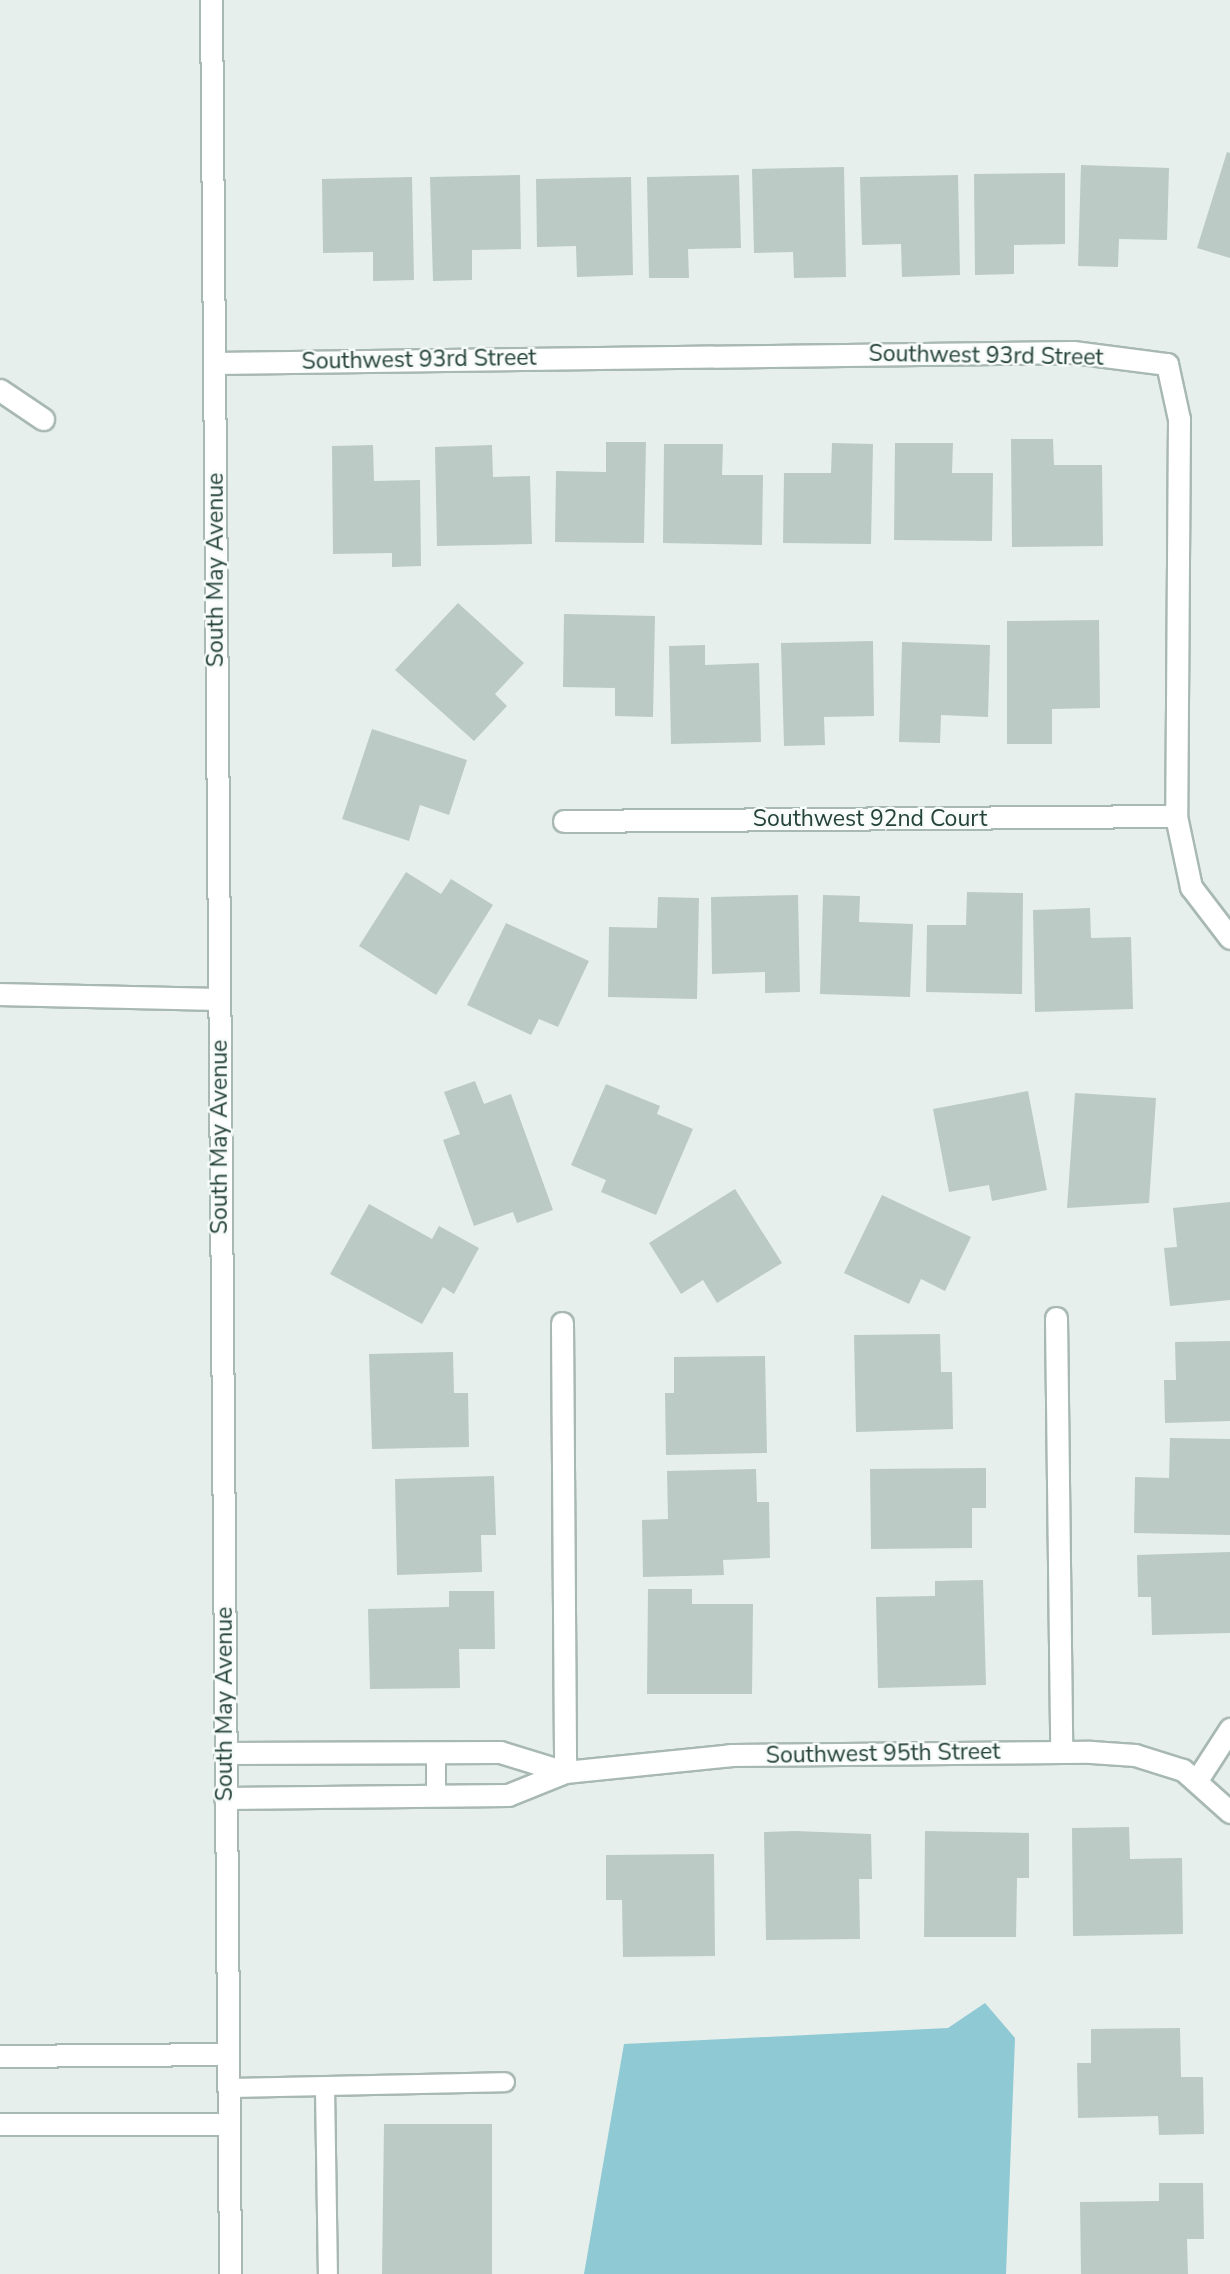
<!DOCTYPE html>
<html>
<head>
<meta charset="utf-8">
<style>
  body { margin:0 }
  #map { position:relative; width:1230px; height:2274px; overflow:hidden; background:#e6efeb; font-family:"Nunito Sans",sans-serif }
  div>[style] { position:absolute }
  .water>* { inset:0; background:#8ec9d4 }
  .building>* { inset:0; background:#bbcac4 }
  .roads { filter:drop-shadow(2px 0 #a8b8b2) drop-shadow(-2px 0 #a8b8b2) drop-shadow(0 2px #a8b8b2) drop-shadow(0 -2px #a8b8b2) }
  .service>* { height:18px; margin:-9px; padding:0 9px; transform-origin:9px; border-radius:9px; background:#fff }
  .minor>* { height:21px; margin:-10.5px; padding:0 10.5px; transform-origin:10.5px; border-radius:10.5px; background:#fff }
  .secondary>* { height:21px; margin:-10.5px; padding:0 10.5px; transform-origin:10.5px; border-radius:10.5px; background:#fff }
  span { translate:-50% -50%; white-space:nowrap; text-align:center; line-height:1.15; -webkit-text-stroke:5px #f7fbf9; paint-order:stroke }
  .street-label { font-size:23px; color:#24423a }
</style>
</head>
<body>
<div id="map">
  <div class="water">
    <div style="clip-path:polygon(985px 2003px,1015px 2038px,1006px 2274px,584px 2274px,624px 2044px,948px 2028px)"></div>
  </div>
  <div class="building">
    <div style="clip-path:polygon(1227px 152px,1230px 153px,1230px 258px,1197px 248px)"></div>
    <div style="clip-path:polygon(1081px 165px,1169px 168px,1167px 240px,1119px 239px,1118px 267px,1078px 266px)"></div>
    <div style="clip-path:polygon(844px 167px,846px 277px,794px 278px,793px 252px,754px 253px,752px 169px)"></div>
    <div style="clip-path:polygon(1065px 173px,1065px 244px,1014px 245px,1014px 274px,975px 275px,974px 174px)"></div>
    <div style="clip-path:polygon(520px 175px,521px 249px,472px 250px,472px 280px,433px 281px,430px 177px)"></div>
    <div style="clip-path:polygon(739px 175px,741px 248px,688px 249px,689px 278px,649px 278px,647px 177px)"></div>
    <div style="clip-path:polygon(958px 175px,960px 275px,902px 277px,901px 244px,862px 245px,860px 177px)"></div>
    <div style="clip-path:polygon(412px 177px,414px 280px,373px 281px,373px 252px,323px 253px,322px 179px)"></div>
    <div style="clip-path:polygon(631px 177px,633px 275px,577px 277px,576px 246px,537px 247px,536px 179px)"></div>
    <div style="clip-path:polygon(1011px 439px,1053px 439px,1054px 465px,1102px 465px,1103px 546px,1012px 547px)"></div>
    <div style="clip-path:polygon(606px 442px,646px 442px,644px 543px,555px 542px,556px 471px,606px 472px)"></div>
    <div style="clip-path:polygon(832px 443px,873px 444px,871px 544px,783px 543px,784px 473px,831px 473px)"></div>
    <div style="clip-path:polygon(895px 443px,953px 443px,952px 473px,993px 473px,992px 541px,894px 540px)"></div>
    <div style="clip-path:polygon(664px 444px,723px 444px,722px 475px,763px 475px,762px 545px,663px 543px)"></div>
    <div style="clip-path:polygon(373px 445px,374px 481px,420px 480px,421px 566px,392px 567px,392px 553px,333px 554px,332px 446px)"></div>
    <div style="clip-path:polygon(492px 445px,493px 477px,530px 476px,532px 544px,437px 546px,435px 447px)"></div>
    <div style="clip-path:polygon(458px 603px,524px 663px,495px 694px,507px 706px,474px 741px,395px 670px)"></div>
    <div style="clip-path:polygon(564px 614px,655px 616px,653px 717px,615px 716px,615px 688px,563px 687px)"></div>
    <div style="clip-path:polygon(1099px 620px,1100px 708px,1052px 709px,1052px 744px,1007px 744px,1007px 621px)"></div>
    <div style="clip-path:polygon(873px 641px,874px 716px,824px 717px,825px 745px,784px 746px,781px 643px)"></div>
    <div style="clip-path:polygon(902px 642px,990px 645px,988px 717px,941px 715px,940px 743px,899px 742px)"></div>
    <div style="clip-path:polygon(705px 645px,705px 665px,759px 663px,761px 742px,671px 744px,669px 646px)"></div>
    <div style="clip-path:polygon(372px 729px,467px 760px,449px 815px,420px 805px,409px 841px,342px 819px)"></div>
    <div style="clip-path:polygon(406px 872px,441px 894px,451px 879px,493px 905px,436px 995px,359px 946px)"></div>
    <div style="clip-path:polygon(967px 892px,1023px 893px,1022px 994px,926px 992px,927px 925px,966px 925px)"></div>
    <div style="clip-path:polygon(798px 895px,800px 992px,765px 993px,765px 972px,712px 974px,711px 897px)"></div>
    <div style="clip-path:polygon(823px 895px,860px 896px,859px 922px,913px 924px,910px 997px,820px 994px)"></div>
    <div style="clip-path:polygon(658px 897px,699px 898px,697px 999px,608px 997px,609px 927px,657px 928px)"></div>
    <div style="clip-path:polygon(1090px 908px,1091px 938px,1131px 937px,1133px 1009px,1035px 1012px,1033px 910px)"></div>
    <div style="clip-path:polygon(506px 923px,589px 961px,558px 1027px,539px 1019px,531px 1035px,467px 1005px)"></div>
    <div style="clip-path:polygon(475px 1081px,484px 1104px,511px 1094px,553px 1210px,517px 1223px,513px 1212px,474px 1226px,443px 1140px,460px 1134px,444px 1092px)"></div>
    <div style="clip-path:polygon(606px 1084px,660px 1106px,657px 1114px,693px 1129px,656px 1215px,601px 1192px,606px 1180px,571px 1165px)"></div>
    <div style="clip-path:polygon(1028px 1091px,1047px 1190px,992px 1201px,989px 1185px,949px 1192px,933px 1109px)"></div>
    <div style="clip-path:polygon(1075px 1093px,1156px 1098px,1149px 1203px,1067px 1208px)"></div>
    <div style="clip-path:polygon(735px 1189px,782px 1263px,717px 1303px,703px 1280px,681px 1294px,649px 1243px)"></div>
    <div style="clip-path:polygon(882px 1195px,971px 1237px,945px 1291px,921px 1279px,909px 1304px,844px 1273px)"></div>
    <div style="clip-path:polygon(1230px 1202px,1230px 1300px,1170px 1306px,1164px 1248px,1177px 1247px,1173px 1208px)"></div>
    <div style="clip-path:polygon(369px 1204px,432px 1239px,439px 1226px,479px 1248px,454px 1294px,443px 1287px,422px 1324px,330px 1274px)"></div>
    <div style="clip-path:polygon(940px 1334px,941px 1372px,952px 1372px,953px 1429px,856px 1432px,854px 1335px)"></div>
    <div style="clip-path:polygon(1230px 1341px,1230px 1421px,1165px 1423px,1164px 1380px,1176px 1380px,1175px 1342px)"></div>
    <div style="clip-path:polygon(453px 1352px,454px 1393px,468px 1393px,469px 1447px,372px 1449px,369px 1354px)"></div>
    <div style="clip-path:polygon(765px 1356px,767px 1453px,666px 1455px,665px 1393px,674px 1393px,674px 1357px)"></div>
    <div style="clip-path:polygon(1170px 1438px,1230px 1439px,1230px 1535px,1134px 1533px,1135px 1477px,1169px 1478px)"></div>
    <div style="clip-path:polygon(986px 1468px,986px 1508px,972px 1508px,972px 1548px,871px 1549px,870px 1469px)"></div>
    <div style="clip-path:polygon(756px 1469px,757px 1502px,769px 1502px,770px 1558px,723px 1560px,724px 1575px,643px 1577px,642px 1520px,668px 1519px,667px 1471px)"></div>
    <div style="clip-path:polygon(494px 1476px,496px 1535px,481px 1535px,482px 1572px,397px 1575px,395px 1479px)"></div>
    <div style="clip-path:polygon(1230px 1552px,1230px 1633px,1152px 1635px,1151px 1597px,1138px 1597px,1137px 1555px)"></div>
    <div style="clip-path:polygon(983px 1580px,986px 1685px,878px 1688px,876px 1597px,935px 1596px,935px 1581px)"></div>
    <div style="clip-path:polygon(648px 1589px,692px 1589px,692px 1604px,753px 1604px,752px 1694px,647px 1694px)"></div>
    <div style="clip-path:polygon(449px 1591px,494px 1591px,495px 1649px,459px 1649px,460px 1688px,370px 1689px,368px 1609px,449px 1607px)"></div>
    <div style="clip-path:polygon(1129px 1827px,1130px 1859px,1182px 1858px,1183px 1934px,1073px 1936px,1072px 1828px)"></div>
    <div style="clip-path:polygon(795px 1831px,871px 1834px,872px 1879px,859px 1879px,860px 1939px,766px 1940px,764px 1832px)"></div>
    <div style="clip-path:polygon(925px 1831px,1029px 1833px,1029px 1878px,1017px 1878px,1016px 1937px,924px 1937px)"></div>
    <div style="clip-path:polygon(714px 1854px,715px 1956px,623px 1957px,622px 1900px,606px 1900px,606px 1855px)"></div>
    <div style="clip-path:polygon(1180px 2028px,1181px 2077px,1203px 2077px,1204px 2134px,1159px 2135px,1158px 2116px,1078px 2118px,1077px 2063px,1091px 2063px,1091px 2029px)"></div>
    <div style="clip-path:polygon(384px 2124px,492px 2124px,492px 2274px,382px 2274px)"></div>
    <div style="clip-path:polygon(1159px 2183px,1203px 2183px,1204px 2239px,1187px 2239px,1188px 2274px,1081px 2274px,1080px 2202px,1159px 2201px)"></div>
  </div>
  <div class="roads">
    <div class="service">
      <div style="left:436px;top:1753px;width:43px;rotate:90deg"></div>
      <div style="left:229px;top:2088px;width:276px;rotate:-1.2deg"></div>
      <div style="left:325px;top:2088px;width:186px;rotate:89.1deg"></div>
    </div>
    <div class="minor">
      <div style="left:214px;top:363px;width:859px;rotate:-0.73deg"></div>
      <div style="left:1073px;top:352px;width:95px;rotate:7.3deg"></div>
      <div style="left:1167px;top:364px;width:56px;rotate:77.7deg"></div>
      <div style="left:1179px;top:419px;width:397px;rotate:90.4deg"></div>
      <div style="left:1176px;top:816px;width:73px;rotate:78.1deg"></div>
      <div style="left:1191px;top:887px;width:64px;rotate:52.6deg"></div>
      <div style="left:0;top:390px;width:52px;rotate:34deg"></div>
      <div style="left:564px;top:821px;width:612px;rotate:-0.47deg"></div>
      <div style="left:0;top:994px;width:219px;rotate:1.3deg"></div>
      <div style="left:1056px;top:1318px;width:434px;rotate:89.3deg"></div>
      <div style="left:562px;top:1323px;width:449px;rotate:89.6deg"></div>
      <div style="left:225px;top:1753px;width:275px;rotate:-0.2deg"></div>
      <div style="left:500px;top:1752px;width:68px;rotate:17.1deg"></div>
      <div style="left:1197px;top:1780px;width:61px;rotate:-57.1deg"></div>
      <div style="left:225px;top:1798px;width:283px;rotate:-0.6deg"></div>
      <div style="left:508px;top:1795px;width:61px;rotate:-22deg"></div>
      <div style="left:565px;top:1772px;width:168px;rotate:-5.8deg"></div>
      <div style="left:732px;top:1755px;width:359px;rotate:-0.5deg"></div>
      <div style="left:1091px;top:1752px;width:44px;rotate:3.9deg"></div>
      <div style="left:1135px;top:1755px;width:50px;rotate:17.4deg"></div>
      <div style="left:1183px;top:1770px;width:63px;rotate:41.8deg"></div>
      <div style="left:0;top:2056px;width:228px;rotate:-0.5deg"></div>
      <div style="left:0;top:2124px;width:229px"></div>
    </div>
    <div class="secondary">
      <div style="left:211px;top:0;width:2274px;rotate:89.52deg"></div>
    </div>
  </div>
  <div class="street-label">
    <span style="left:986px;top:356px;rotate:1deg">Southwest 93rd Street</span>
    <span style="left:419px;top:360px;rotate:-1deg">Southwest 93rd Street</span>
    <span style="left:216px;top:570px;rotate:-90deg">South May Avenue</span>
    <span style="left:870px;top:819px">Southwest 92nd Court</span>
    <span style="left:220px;top:1137px;rotate:-90deg">South May Avenue</span>
    <span style="left:225px;top:1704px;rotate:-90deg">South May Avenue</span>
    <span style="left:883px;top:1754px;rotate:-1deg">Southwest 95th Street</span>
  </div>
</div>
</body>
</html>
